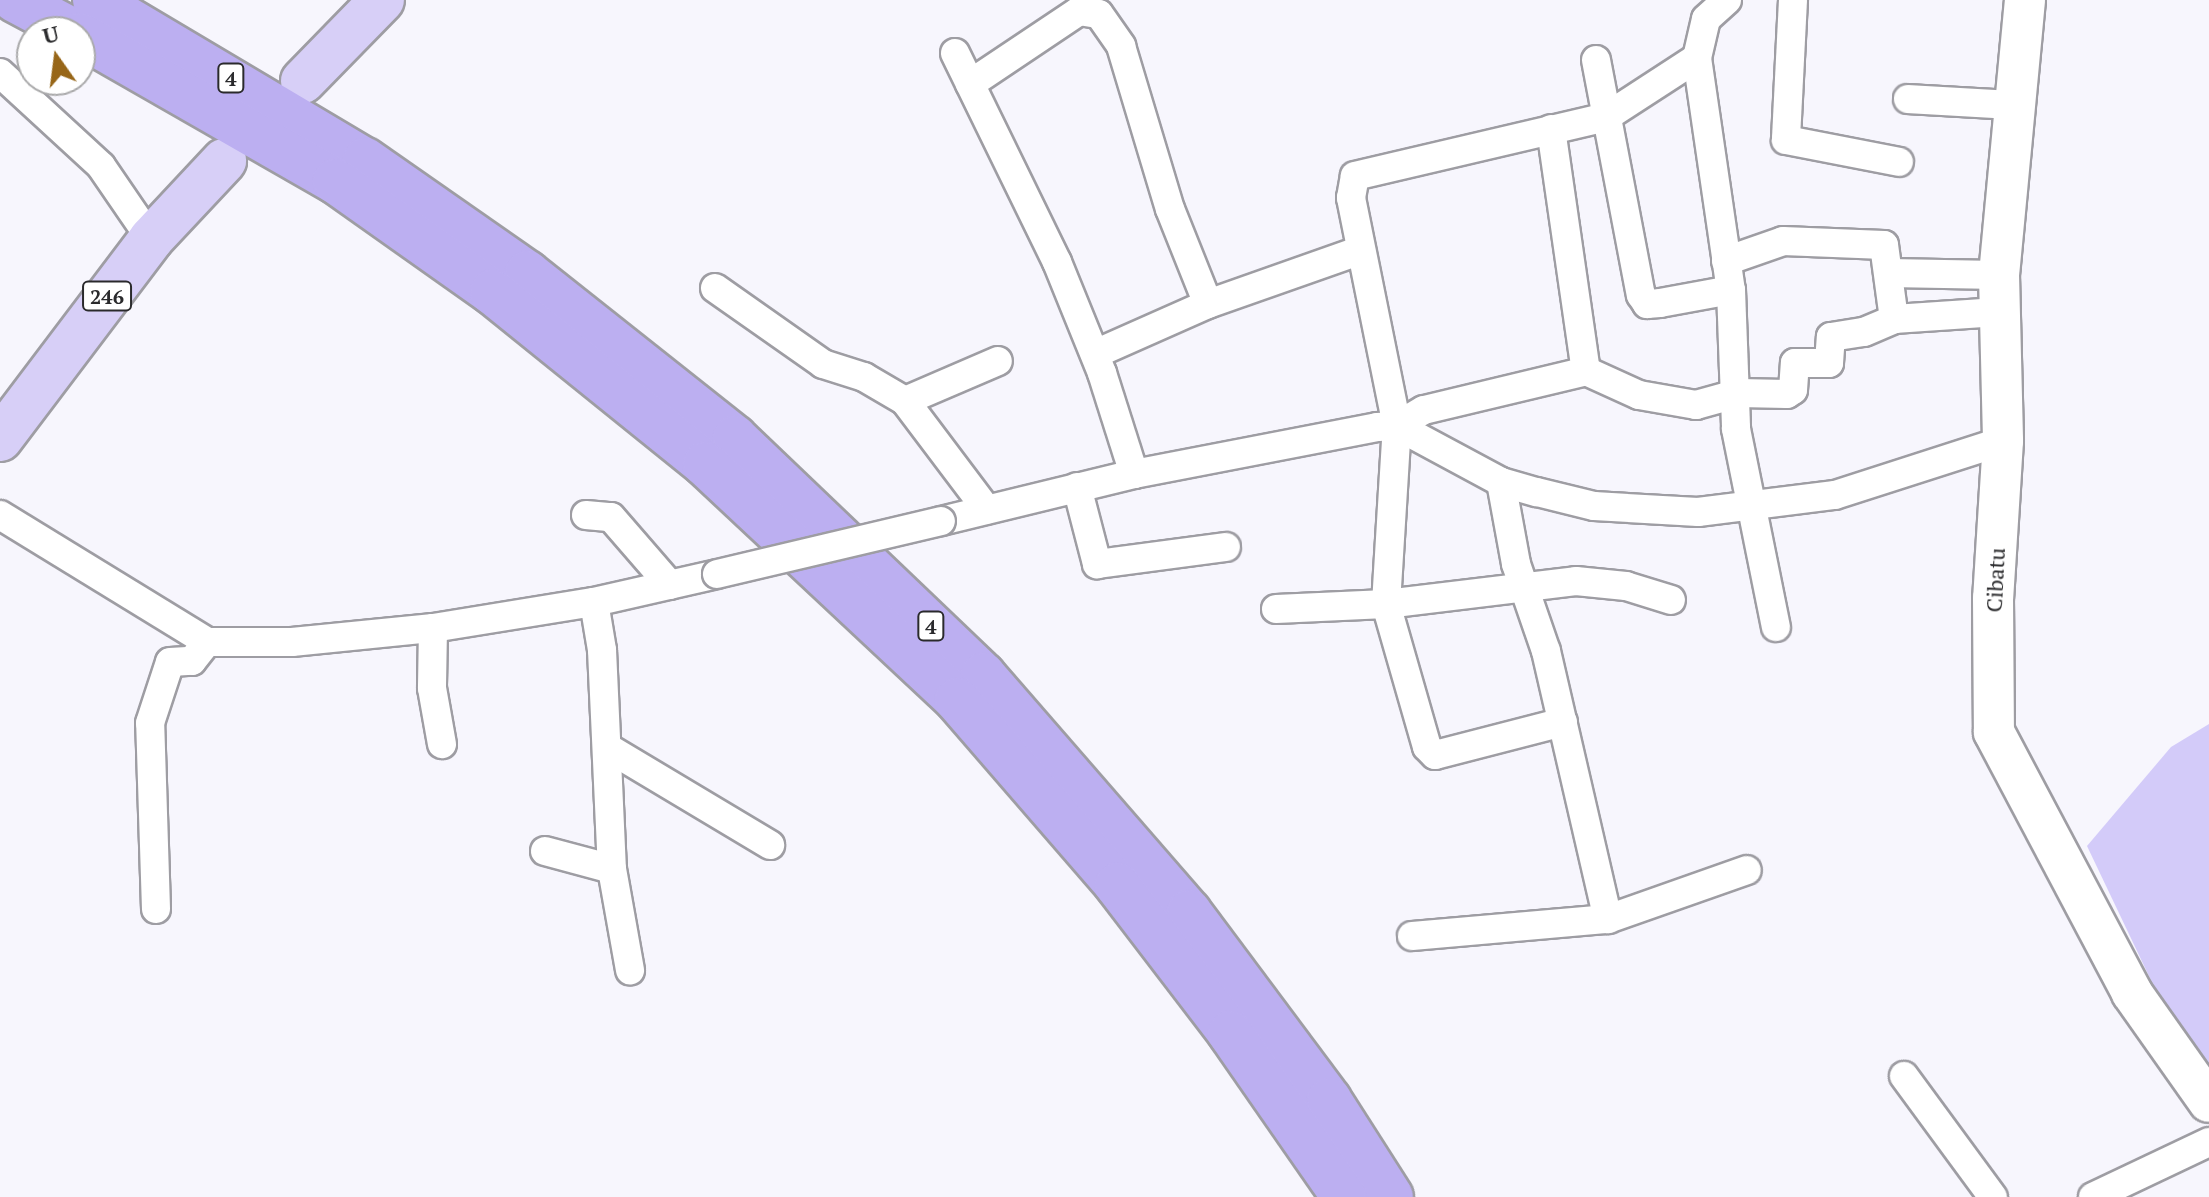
<!DOCTYPE html>
<html>
<head>
<meta charset="utf-8">
<style>
  body { margin:0 }
  #map { position:relative; width:2209px; height:1197px; overflow:hidden; background:#f7f6fd; font-family:"PT Serif",serif }
  div>[style] { position:absolute }
  .green>* { inset:0; background:#d3cbf9 }
  .roads { filter:drop-shadow(2px 0 #9e9da3) drop-shadow(-2px 0 #9e9da3) drop-shadow(0 2px #9e9da3) drop-shadow(0 -2px #9e9da3) }
  .street>* { height:28px; margin:-14px; padding:0 14px; transform-origin:14px; border-radius:14px; background:#fff }
  .secondary>* { height:40px; margin:-20px; padding:0 20px; transform-origin:20px; border-radius:20px; background:#fff }
  .primary>* { height:44px; margin:-22px; padding:0 22px; transform-origin:22px; border-radius:22px; background:#d7cff7 }
  .highway>* { height:44px; margin:-22px; padding:0 22px; transform-origin:22px; border-radius:22px; background:#bcaff1 }
  .bridges { filter:drop-shadow(2px 0 #9e9da3) drop-shadow(-2px 0 #9e9da3) drop-shadow(0 2px #9e9da3) drop-shadow(0 -2px #9e9da3) }
  .street-bridge>* { height:28px; margin:-14px; padding:0 14px; transform-origin:14px; border-radius:14px; background:#fff }
  span { translate:-50% -50%; white-space:nowrap; text-align:center; line-height:1.15; -webkit-text-stroke:8px #fff; paint-order:stroke }
  .shield-label span { padding:2px 6px; background:#fff; border:2px solid; border-radius:6px; -webkit-text-stroke-width:0 }
  .shield-label { font-size:20px; color:#2a2a2c; font-weight:700 }
  .street-label { font-size:22px; color:#2a2a2c }
  .north { position:absolute; left:16px; top:16px; width:80px; height:80px; box-sizing:border-box; background:#fff; border:2px solid #aaaaab; border-radius:50%; rotate:346deg; font-size:22px; font-weight:700; line-height:32px; text-align:center; color:#2a2a2c }
  .north::after { content:''; display:block; margin:auto; width:28px; height:36px; background:#976618; clip-path:polygon(50% 0,100% 100%,50% 72%,0 100%) }
</style>
</head>
<body>
<div id="map">
  <div class="green">
    <div style="clip-path:polygon(2209px 724px,2209px 1072px,2168px 1016px,2087px 846px,2171px 747px)"></div>
  </div>
  <div class="roads">
    <div class="street">
      <div style="left:1727px;top:0;width:28px;rotate:138deg"></div>
      <div style="left:1706px;top:19px;width:40px;rotate:103deg"></div>
      <div style="left:1697px;top:58px;width:234px;rotate:81.7deg"></div>
      <div style="left:1731px;top:290px;width:139px;rotate:87.9deg"></div>
      <div style="left:1736px;top:429px;width:202px;rotate:78.6deg"></div>
      <div style="left:1793px;top:0;width:140px;rotate:92.9deg"></div>
      <div style="left:1786px;top:140px;width:115px;rotate:11deg"></div>
      <div style="left:955px;top:53px;width:233px;rotate:64deg"></div>
      <div style="left:1057px;top:262px;width:120px;rotate:67.9deg"></div>
      <div style="left:1102px;top:373px;width:106px;rotate:72.4deg"></div>
      <div style="left:1596px;top:60px;width:239px;rotate:79.2deg"></div>
      <div style="left:1641px;top:295px;width:11px;rotate:56deg"></div>
      <div style="left:1647px;top:304px;width:13px;rotate:-4deg"></div>
      <div style="left:1660px;top:303px;width:72px;rotate:-10.4deg"></div>
      <div style="left:0;top:73px;width:137px;rotate:42.6deg"></div>
      <div style="left:101px;top:166px;width:88px;rotate:55.6deg"></div>
      <div style="left:970px;top:84px;width:131px;rotate:-33.8deg"></div>
      <div style="left:1079px;top:11px;width:20px;rotate:9deg"></div>
      <div style="left:1099px;top:14px;width:39px;rotate:55deg"></div>
      <div style="left:1121px;top:46px;width:170px;rotate:73.3deg"></div>
      <div style="left:1170px;top:209px;width:102px;rotate:68.2deg"></div>
      <div style="left:1908px;top:99px;width:103px;rotate:3.3deg"></div>
      <div style="left:1551px;top:129px;width:245px;rotate:81.8deg"></div>
      <div style="left:1726px;top:261px;width:60px;rotate:-19.3deg"></div>
      <div style="left:1783px;top:241px;width:101px;rotate:2.3deg"></div>
      <div style="left:1884px;top:245px;width:75px;rotate:82.3deg"></div>
      <div style="left:1889px;top:273px;width:110px;rotate:1deg"></div>
      <div style="left:715px;top:288px;width:132px;rotate:35.1deg"></div>
      <div style="left:823px;top:364px;width:43px;rotate:17.6deg"></div>
      <div style="left:864px;top:377px;width:48px;rotate:30.3deg"></div>
      <div style="left:905px;top:401px;width:136px;rotate:53deg"></div>
      <div style="left:1095px;top:354px;width:124px;rotate:-23.9deg"></div>
      <div style="left:1208px;top:304px;width:162px;rotate:-19.4deg"></div>
      <div style="left:905px;top:401px;width:101px;rotate:-23.3deg"></div>
      <div style="left:1397px;top:426px;width:31px;rotate:-31deg"></div>
      <div style="left:1424px;top:410px;width:167px;rotate:-13.5deg"></div>
      <div style="left:1586px;top:371px;width:58px;rotate:24.4deg"></div>
      <div style="left:1639px;top:395px;width:58px;rotate:10deg"></div>
      <div style="left:1696px;top:405px;width:45px;rotate:-15.6deg"></div>
      <div style="left:1739px;top:393px;width:48px;rotate:1.2deg"></div>
      <div style="left:1787px;top:394px;width:7px;rotate:-34deg"></div>
      <div style="left:1793px;top:390px;width:27px;rotate:-86deg"></div>
      <div style="left:1795px;top:363px;width:34px"></div>
      <div style="left:1829px;top:363px;width:26px;rotate:-86deg"></div>
      <div style="left:1831px;top:337px;width:33px;rotate:-9deg"></div>
      <div style="left:1864px;top:332px;width:33px;rotate:-23deg"></div>
      <div style="left:1894px;top:319px;width:104px;rotate:-3.9deg"></div>
      <div style="left:1501px;top:482px;width:83px;rotate:79.6deg"></div>
      <div style="left:1516px;top:564px;width:92px;rotate:71deg"></div>
      <div style="left:1546px;top:651px;width:275px;rotate:77deg"></div>
      <div style="left:1077px;top:487px;width:80px;rotate:75.4deg"></div>
      <div style="left:1097px;top:564px;width:130px;rotate:-7.5deg"></div>
      <div style="left:0;top:515px;width:243px;rotate:31.5deg"></div>
      <div style="left:207px;top:642px;width:85px"></div>
      <div style="left:292px;top:642px;width:142px;rotate:-5.7deg"></div>
      <div style="left:433px;top:628px;width:163px;rotate:-9.2deg"></div>
      <div style="left:594px;top:602px;width:126px;rotate:-12.8deg"></div>
      <div style="left:586px;top:515px;width:25px;rotate:5deg"></div>
      <div style="left:611px;top:517px;width:90px;rotate:49.1deg"></div>
      <div style="left:941px;top:521px;width:199px;rotate:-13.7deg"></div>
      <div style="left:1134px;top:474px;width:248px;rotate:-10.9deg"></div>
      <div style="left:1377px;top:427px;width:20px;rotate:-3deg"></div>
      <div style="left:1397px;top:426px;width:118px;rotate:28.3deg"></div>
      <div style="left:1501px;top:482px;width:37px;rotate:16deg"></div>
      <div style="left:1537px;top:492px;width:59px;rotate:13.8deg"></div>
      <div style="left:1594px;top:506px;width:104px;rotate:3.3deg"></div>
      <div style="left:1698px;top:512px;width:138px;rotate:-7.1deg"></div>
      <div style="left:1835px;top:495px;width:176px;rotate:-17.8deg"></div>
      <div style="left:594px;top:602px;width:49px;rotate:80.5deg"></div>
      <div style="left:602px;top:650px;width:219px;rotate:87.4deg"></div>
      <div style="left:612px;top:869px;width:103px;rotate:79.9deg"></div>
      <div style="left:1276px;top:609px;width:110px;rotate:-2.6deg"></div>
      <div style="left:1386px;top:604px;width:191px;rotate:-6.9deg"></div>
      <div style="left:1576px;top:581px;width:50px;rotate:5.7deg"></div>
      <div style="left:1626px;top:586px;width:47px;rotate:17.3deg"></div>
      <div style="left:433px;top:628px;width:60px;rotate:91deg"></div>
      <div style="left:432px;top:688px;width:57px;rotate:79.9deg"></div>
      <div style="left:1563px;top:722px;width:132px;rotate:165.5deg"></div>
      <div style="left:1435px;top:755px;width:11px;rotate:-135deg"></div>
      <div style="left:1427px;top:747px;width:149px;rotate:-106deg"></div>
      <div style="left:1386px;top:604px;width:178px;rotate:-86.5deg"></div>
      <div style="left:1397px;top:426px;width:233px;rotate:-101.4deg"></div>
      <div style="left:1351px;top:198px;width:22px;rotate:-80deg"></div>
      <div style="left:1355px;top:176px;width:258px;rotate:-13.2deg"></div>
      <div style="left:1606px;top:117px;width:108px;rotate:-33deg"></div>
      <div style="left:608px;top:748px;width:189px;rotate:30.9deg"></div>
      <div style="left:545px;top:851px;width:69px;rotate:15deg"></div>
      <div style="left:156px;top:909px;width:186px;rotate:-91.8deg"></div>
      <div style="left:150px;top:723px;width:64px;rotate:-71.8deg"></div>
      <div style="left:170px;top:662px;width:22px;rotate:-3deg"></div>
      <div style="left:192px;top:661px;width:24px;rotate:-52deg"></div>
      <div style="left:1412px;top:936px;width:197px;rotate:-5deg"></div>
      <div style="left:1608px;top:919px;width:147px;rotate:-19.4deg"></div>
      <div style="left:1904px;top:1076px;width:150px;rotate:53.7deg"></div>
      <div style="left:2093px;top:1197px;width:128px;rotate:-25.4deg"></div>
    </div>
    <div class="secondary">
      <div style="left:2025px;top:0;width:276px;rotate:95.4deg"></div>
      <div style="left:1999px;top:275px;width:166px;rotate:88.6deg"></div>
      <div style="left:2003px;top:441px;width:157px;rotate:93.6deg"></div>
      <div style="left:1993px;top:598px;width:134px;rotate:89.6deg"></div>
      <div style="left:1994px;top:732px;width:295px;rotate:62.1deg"></div>
      <div style="left:2132px;top:993px;width:133px;rotate:54.8deg"></div>
    </div>
    <div class="primary">
      <div style="left:303px;top:81px;width:113px;rotate:-45.7deg"></div>
      <div style="left:0;top:439px;width:251px;rotate:-52.9deg"></div>
      <div style="left:151px;top:239px;width:107px;rotate:-46.9deg"></div>
    </div>
    <div class="highway">
      <div style="left:15px;top:0;width:68px;rotate:28.1deg"></div>
      <div style="left:95px;top:0;width:314px;rotate:30.7deg"></div>
      <div style="left:365px;top:160px;width:198px;rotate:34.9deg"></div>
      <div style="left:527px;top:273px;width:265px;rotate:38.4deg"></div>
      <div style="left:735px;top:438px;width:343px;rotate:43.7deg"></div>
      <div style="left:983px;top:675px;width:314px;rotate:49deg"></div>
      <div style="left:1189px;top:912px;width:234px;rotate:53.3deg"></div>
      <div style="left:1329px;top:1100px;width:115px;rotate:57.4deg"></div>
      <div style="left:80px;top:35px;width:294px;rotate:29.8deg"></div>
      <div style="left:335px;top:181px;width:192px;rotate:35.3deg"></div>
      <div style="left:492px;top:292px;width:274px;rotate:38.9deg"></div>
      <div style="left:705px;top:464px;width:345px;rotate:43.1deg"></div>
      <div style="left:957px;top:700px;width:245px;rotate:49.1deg"></div>
      <div style="left:1117px;top:885px;width:186px;rotate:52.6deg"></div>
      <div style="left:1230px;top:1033px;width:200px;rotate:55.2deg"></div>
    </div>
  </div>
  <div class="bridges">
    <div class="street-bridge">
      <div style="left:717px;top:574px;width:230px;rotate:-13.3deg"></div>
    </div>
  </div>
  <div class="shield-label">
    <span style="left:231px;top:78px">4</span>
    <span style="left:107px;top:296px">246</span>
    <span style="left:931px;top:626px">4</span>
  </div>
  <div class="street-label">
    <span style="left:1995px;top:580px;rotate:-87deg">Cibatu</span>
  </div>
  <div class="north">U</div>
</div>
</body>
</html>
